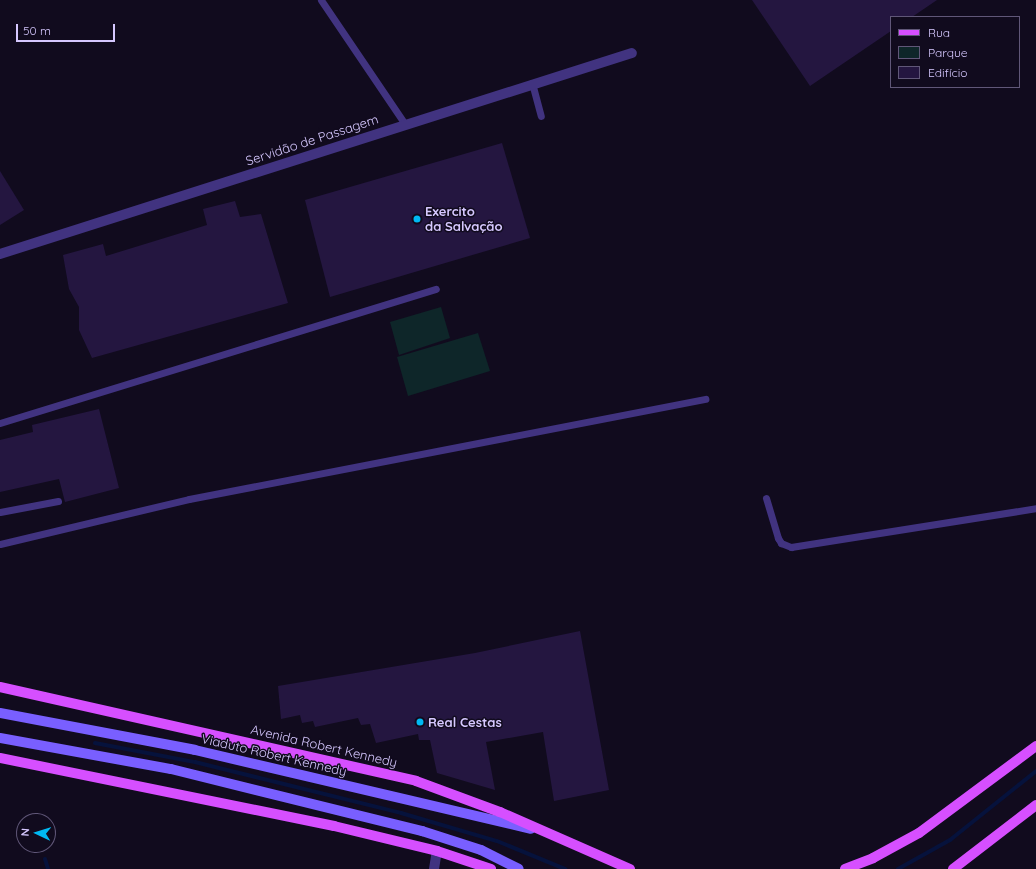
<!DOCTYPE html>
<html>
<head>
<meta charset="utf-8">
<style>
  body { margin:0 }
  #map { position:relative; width:1036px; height:869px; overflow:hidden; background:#110b1e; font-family:Quicksand,sans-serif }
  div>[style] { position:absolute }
  .green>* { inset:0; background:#0e2629 }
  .stream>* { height:4px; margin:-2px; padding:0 2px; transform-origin:2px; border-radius:2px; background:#06123c }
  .building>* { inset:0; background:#241640 }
  .lane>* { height:7px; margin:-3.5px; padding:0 3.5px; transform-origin:3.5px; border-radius:3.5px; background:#413380 }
  .street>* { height:10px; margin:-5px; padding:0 5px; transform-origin:5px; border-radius:5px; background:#413380 }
  .secondary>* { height:10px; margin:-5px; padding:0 5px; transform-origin:5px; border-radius:5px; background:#795fff }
  .primary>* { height:10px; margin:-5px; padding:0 5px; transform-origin:5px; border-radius:5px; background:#d64fff }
  .dots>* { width:11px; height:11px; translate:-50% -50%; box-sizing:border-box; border:2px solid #110b1e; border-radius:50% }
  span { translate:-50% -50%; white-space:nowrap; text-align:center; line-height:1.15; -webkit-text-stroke:3px #110b1e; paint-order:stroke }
  .street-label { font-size:13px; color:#d6c8ff }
  .poi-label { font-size:13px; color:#d6c8ff; font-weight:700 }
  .left { translate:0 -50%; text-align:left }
  .legend { position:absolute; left:890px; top:16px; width:130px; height:72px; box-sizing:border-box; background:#110b1e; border:1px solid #605778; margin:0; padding:5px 7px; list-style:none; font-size:12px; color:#d6c8ff }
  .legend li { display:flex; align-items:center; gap:8px; height:20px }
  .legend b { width:20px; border:1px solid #605778 }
  .north { position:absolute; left:16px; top:813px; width:40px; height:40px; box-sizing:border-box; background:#110b1e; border:1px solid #605778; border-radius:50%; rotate:274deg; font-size:11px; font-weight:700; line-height:16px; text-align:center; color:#d6c8ff }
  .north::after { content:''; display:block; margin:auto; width:14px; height:18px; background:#00b9f3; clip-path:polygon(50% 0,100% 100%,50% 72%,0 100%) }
  .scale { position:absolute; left:16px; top:24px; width:99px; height:18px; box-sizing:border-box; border:2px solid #d6c8ff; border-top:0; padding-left:5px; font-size:12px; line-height:14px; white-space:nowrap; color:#d6c8ff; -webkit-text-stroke:3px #110b1e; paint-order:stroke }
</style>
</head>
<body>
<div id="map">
  <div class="green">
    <div style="clip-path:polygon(441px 307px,450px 338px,399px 355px,390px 322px)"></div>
    <div style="clip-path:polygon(478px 333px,490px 371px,408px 396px,397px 357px)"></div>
  </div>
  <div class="stream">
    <div style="left:95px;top:743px;width:102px;rotate:10.8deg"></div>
    <div style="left:195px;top:762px;width:212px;rotate:13.9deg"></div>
    <div style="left:401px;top:813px;width:100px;rotate:16.3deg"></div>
    <div style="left:497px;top:841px;width:74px;rotate:22.4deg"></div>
    <div style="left:45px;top:859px;width:10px;rotate:73deg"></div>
    <div style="left:898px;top:869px;width:60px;rotate:-29.1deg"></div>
    <div style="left:950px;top:840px;width:110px;rotate:-38.7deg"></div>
  </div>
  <div class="building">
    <div style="clip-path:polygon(752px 0,937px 0,912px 17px,891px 17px,891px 31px,810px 86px)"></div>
    <div style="clip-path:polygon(502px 143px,530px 238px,330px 297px,305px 200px)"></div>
    <div style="clip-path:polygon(0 171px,24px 210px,0 225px)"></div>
    <div style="clip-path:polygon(235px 201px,240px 217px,261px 214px,288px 303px,92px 358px,79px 330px,79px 307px,69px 289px,63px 255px,103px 244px,106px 256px,207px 225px,203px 209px)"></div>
    <div style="clip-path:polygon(99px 409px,119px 488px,65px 502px,59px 479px,0 492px,0 440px,33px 432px,32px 425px)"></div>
    <div style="clip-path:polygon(580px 631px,609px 790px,554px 801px,543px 732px,486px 742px,495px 790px,437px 773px,430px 740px,419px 740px,418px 734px,376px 743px,370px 724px,361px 725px,358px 718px,315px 727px,313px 721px,302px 723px,300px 715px,281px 719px,278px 686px,475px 653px)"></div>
  </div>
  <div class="lane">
    <div style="left:321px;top:0;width:150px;rotate:55.9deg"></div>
    <div style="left:532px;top:83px;width:34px;rotate:75deg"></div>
    <div style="left:0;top:423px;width:456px;rotate:-17.1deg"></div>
    <div style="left:766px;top:498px;width:42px;rotate:73.3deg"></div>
    <div style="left:778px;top:538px;width:6px;rotate:59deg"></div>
    <div style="left:781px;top:543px;width:11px;rotate:22deg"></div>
    <div style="left:791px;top:547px;width:248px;rotate:-9deg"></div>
    <div style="left:0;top:512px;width:59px;rotate:-10.7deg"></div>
    <div style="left:0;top:544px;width:194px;rotate:-13.4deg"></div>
    <div style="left:189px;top:499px;width:526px;rotate:-10.97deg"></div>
  </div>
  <div class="street">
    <div style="left:0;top:254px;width:663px;rotate:-17.64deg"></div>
    <div style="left:434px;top:869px;width:18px;rotate:-81deg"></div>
  </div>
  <div class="secondary">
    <div style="left:0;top:713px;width:198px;rotate:10.7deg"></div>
    <div style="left:195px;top:750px;width:345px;rotate:13.2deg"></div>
    <div style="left:0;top:738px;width:174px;rotate:10.3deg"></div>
    <div style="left:171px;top:769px;width:259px;rotate:13.9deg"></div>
    <div style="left:422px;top:831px;width:62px;rotate:17.9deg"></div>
    <div style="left:481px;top:850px;width:42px;rotate:26.6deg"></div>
  </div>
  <div class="primary">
    <div style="left:0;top:687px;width:426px;rotate:12.7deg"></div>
    <div style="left:416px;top:781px;width:90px;rotate:20.3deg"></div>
    <div style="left:500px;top:812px;width:142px;rotate:23.7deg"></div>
    <div style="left:0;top:758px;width:341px;rotate:11.5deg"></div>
    <div style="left:334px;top:826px;width:106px;rotate:13.6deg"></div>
    <div style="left:437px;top:851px;width:57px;rotate:18.4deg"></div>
    <div style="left:845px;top:869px;width:30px;rotate:-21deg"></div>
    <div style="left:873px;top:858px;width:52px;rotate:-28.5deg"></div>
    <div style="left:919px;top:833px;width:146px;rotate:-36.6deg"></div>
    <div style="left:953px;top:869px;width:105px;rotate:-37.6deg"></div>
  </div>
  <div class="dots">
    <div style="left:417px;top:219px;background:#00b9f3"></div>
    <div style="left:420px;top:722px;background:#00b9f3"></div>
  </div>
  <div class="street-label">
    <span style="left:312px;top:140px;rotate:-18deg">Servidão de Passagem</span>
    <span style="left:324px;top:746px;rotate:13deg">Avenida Robert Kennedy</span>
    <span style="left:274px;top:755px;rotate:13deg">Viaduto Robert Kennedy</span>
  </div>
  <div class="poi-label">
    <span class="left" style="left:425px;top:219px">Exercito<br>da Salvação</span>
    <span class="left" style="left:428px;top:722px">Real Cestas</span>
  </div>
  <ul class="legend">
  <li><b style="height:5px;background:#d64fff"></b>Rua</li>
  <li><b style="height:11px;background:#0e2629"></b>Parque</li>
  <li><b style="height:11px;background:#241640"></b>Edifício</li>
  </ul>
  <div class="north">N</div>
  <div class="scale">50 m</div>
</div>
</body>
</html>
